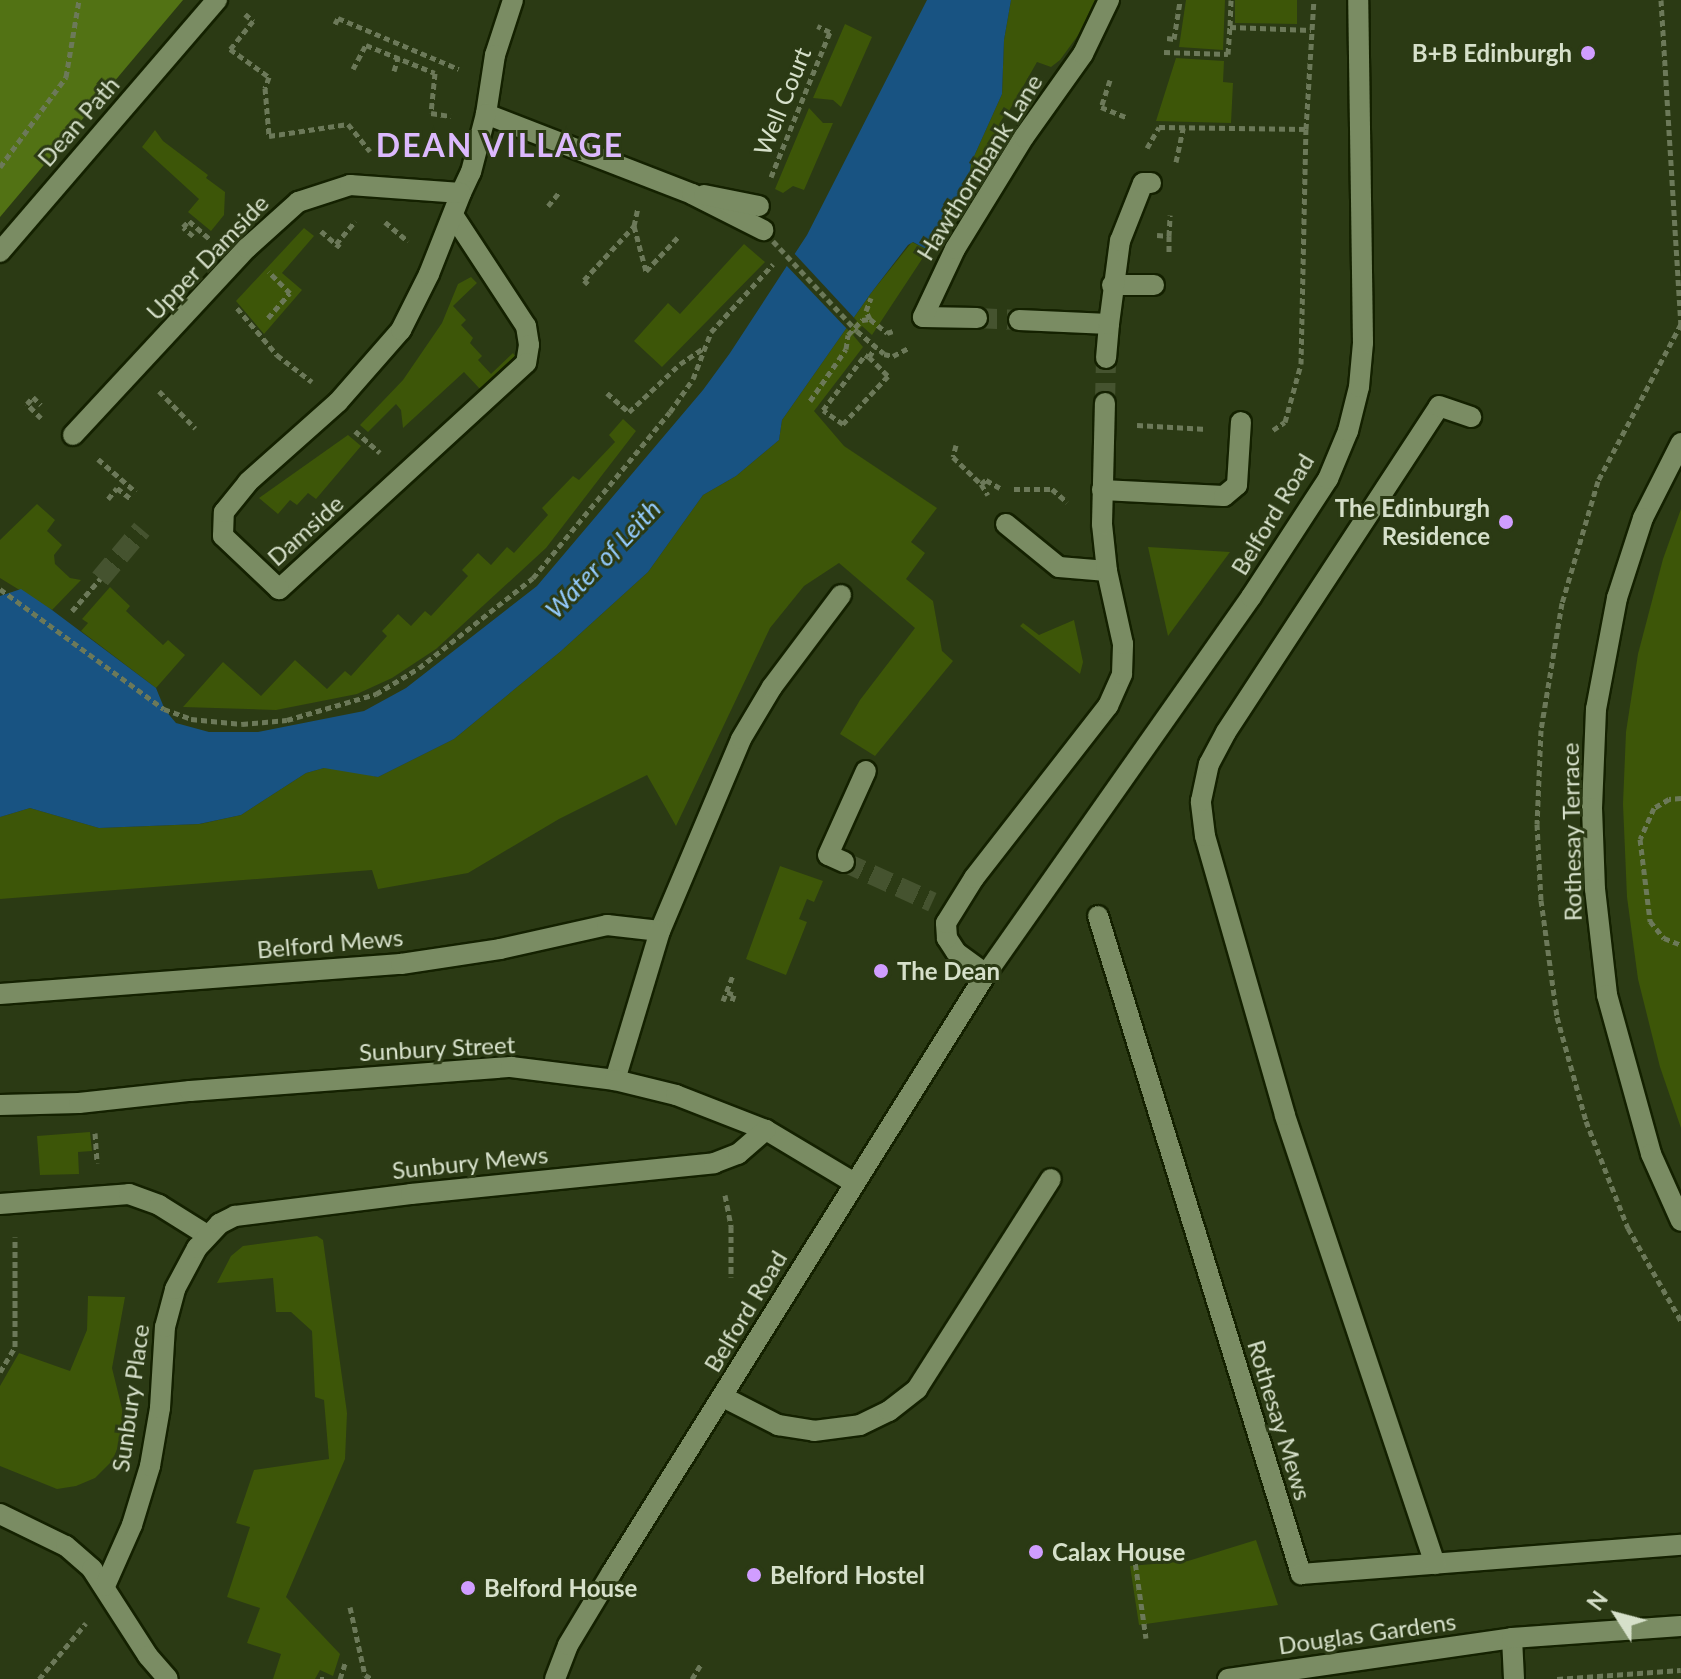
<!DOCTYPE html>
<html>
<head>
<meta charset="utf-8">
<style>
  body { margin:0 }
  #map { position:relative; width:1681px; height:1679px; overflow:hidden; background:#2b3a14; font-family:Lato,sans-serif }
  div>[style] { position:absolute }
  .green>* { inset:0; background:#3d5608 }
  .forest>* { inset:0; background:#527214 }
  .water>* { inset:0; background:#185382 }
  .pier>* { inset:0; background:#2b3a14 }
  .minor-tunnel>* { height:20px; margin-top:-10px; transform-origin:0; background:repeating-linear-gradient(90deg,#45532f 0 20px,transparent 0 30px) }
  .path>* { height:5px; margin-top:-2.5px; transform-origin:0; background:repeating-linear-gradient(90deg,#6c7959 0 6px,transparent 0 10px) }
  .roads { filter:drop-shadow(2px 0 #142100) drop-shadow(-2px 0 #142100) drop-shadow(0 2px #142100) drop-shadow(0 -2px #142100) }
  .minor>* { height:20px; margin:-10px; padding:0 10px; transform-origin:10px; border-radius:10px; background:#7a8c63 }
  .path-bridge>* { height:5px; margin-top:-2.5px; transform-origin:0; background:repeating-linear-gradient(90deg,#6c7959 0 6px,transparent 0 10px) }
  .dots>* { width:22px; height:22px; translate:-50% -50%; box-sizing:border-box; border:4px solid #2b3a14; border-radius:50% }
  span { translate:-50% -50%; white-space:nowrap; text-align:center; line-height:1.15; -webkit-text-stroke:6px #2b3a14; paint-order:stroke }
  .poi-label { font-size:24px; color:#d6e0ca; font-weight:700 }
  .right { translate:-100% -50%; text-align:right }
  .left { translate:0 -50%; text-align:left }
  .street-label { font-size:24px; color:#d6e0ca }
  .water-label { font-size:26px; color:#93cafc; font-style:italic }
  .district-label { font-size:32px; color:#dcb9fd; font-weight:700; letter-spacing:2px }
  .north { position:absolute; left:1577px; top:1575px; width:80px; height:80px; -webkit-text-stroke:6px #2b3a14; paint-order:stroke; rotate:306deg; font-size:22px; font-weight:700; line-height:32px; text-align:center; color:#d6e0ca }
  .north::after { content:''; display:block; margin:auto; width:28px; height:36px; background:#d6e0ca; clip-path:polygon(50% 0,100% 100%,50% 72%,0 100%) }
</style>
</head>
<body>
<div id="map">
  <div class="green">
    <div style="clip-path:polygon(1011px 0,1095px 0,1079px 34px,1060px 60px,1051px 67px,1037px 62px,969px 181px,971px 163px,1002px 94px,1004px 40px)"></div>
    <div style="clip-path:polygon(1186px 0,1225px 0,1223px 50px,1179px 47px)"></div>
    <div style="clip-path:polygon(1235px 0,1297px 0,1297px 24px,1235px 23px)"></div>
    <div style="clip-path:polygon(845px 24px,872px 37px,841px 107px,833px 100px,813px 98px)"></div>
    <div style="clip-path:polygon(1176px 58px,1224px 61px,1223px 82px,1233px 83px,1231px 123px,1156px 121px)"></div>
    <div style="clip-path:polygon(809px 108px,823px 123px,833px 123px,804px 190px,793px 186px,783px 193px,775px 189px)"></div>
    <div style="clip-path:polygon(155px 130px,163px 141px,208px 175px,206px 178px,225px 192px,224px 215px,211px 231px,188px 212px,199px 199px,142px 147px)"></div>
    <div style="clip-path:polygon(304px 228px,314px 236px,282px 273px,302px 290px,264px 334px,236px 301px)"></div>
    <div style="clip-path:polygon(912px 242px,928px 250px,872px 335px,862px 326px,853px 335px,863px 347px,814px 411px,844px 446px,937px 508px,911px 542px,925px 553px,906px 579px,933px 601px,942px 651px,953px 661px,875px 756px,840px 734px,860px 700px,915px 628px,839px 563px,804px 586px,770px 628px,676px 826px,647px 775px,559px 819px,468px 873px,378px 889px,372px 870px,0 899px,0 817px,30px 808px,99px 828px,200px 824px,241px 815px,306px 773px,324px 768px,342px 769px,378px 777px,454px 739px,561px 651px,648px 572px,703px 495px,736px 476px,779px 440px,782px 420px,871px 293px)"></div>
    <div style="clip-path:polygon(744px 244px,765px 262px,662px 367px,634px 341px,668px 303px,680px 314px)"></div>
    <div style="clip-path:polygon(471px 277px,477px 283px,453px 306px,466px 320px,461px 325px,473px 338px,470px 343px,482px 356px,478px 360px,491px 374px,513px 353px,515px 356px,480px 389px,464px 372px,403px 428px,401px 410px,396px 404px,368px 432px,360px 425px,403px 380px,442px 323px,458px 284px)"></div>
    <div style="clip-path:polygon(623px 419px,636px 431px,546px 548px,436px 649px,392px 678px,357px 694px,276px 710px,183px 707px,223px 662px,261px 696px,295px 660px,327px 689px,345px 671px,351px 676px,387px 636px,382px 631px,398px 614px,411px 626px,425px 611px,431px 616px,468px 576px,462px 570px,478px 553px,491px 565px,507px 547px,514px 553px,548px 515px,542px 508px,573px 476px,579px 480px,615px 442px,609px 435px)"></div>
    <div style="clip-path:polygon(348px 435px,361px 446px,316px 499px,308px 493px,297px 505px,290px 500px,278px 514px,259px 498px)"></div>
    <div style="clip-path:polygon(37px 504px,55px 520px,47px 531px,62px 545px,54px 555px,55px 564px,70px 578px,81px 580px,52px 610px,0 578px,0 540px)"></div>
    <div style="clip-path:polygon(1681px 509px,1681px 1128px,1660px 1067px,1638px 979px,1627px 897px,1623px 804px,1626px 732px,1638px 654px,1663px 559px)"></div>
    <div style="clip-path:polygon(1148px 547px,1230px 552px,1168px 636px)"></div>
    <div style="clip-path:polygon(110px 587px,130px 606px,126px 611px,163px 645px,168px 640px,185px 655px,156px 688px,81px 631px,88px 623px,82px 619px)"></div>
    <div style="clip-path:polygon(1074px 620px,1083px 662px,1080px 674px,1020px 626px,1023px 623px,1039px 635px)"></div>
    <div style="clip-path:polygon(780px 866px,823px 881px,814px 902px,807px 899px,799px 919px,807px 922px,786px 975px,746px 959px)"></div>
    <div style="clip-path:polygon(90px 1132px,92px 1151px,78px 1152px,79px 1174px,40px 1175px,37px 1136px)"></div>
    <div style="clip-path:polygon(317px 1236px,323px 1240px,347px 1413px,345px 1459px,286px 1597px,340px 1654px,333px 1676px,320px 1670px,315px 1679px,273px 1679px,281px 1654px,247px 1643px,260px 1608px,227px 1597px,250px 1527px,236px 1523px,254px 1470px,329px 1459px,324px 1400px,315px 1397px,312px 1331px,291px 1312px,276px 1312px,273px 1278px,217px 1283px,231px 1256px,243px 1246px)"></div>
    <div style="clip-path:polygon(88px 1296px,125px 1297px,112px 1368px,125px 1421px,124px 1433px,112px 1461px,95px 1478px,76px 1486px,57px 1489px,0 1466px,0 1386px,19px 1353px,70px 1371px,87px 1330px)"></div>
    <div style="clip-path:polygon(1256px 1540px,1278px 1605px,1139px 1625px,1130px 1566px,1188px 1561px)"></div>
  </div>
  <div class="forest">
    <div style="clip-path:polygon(0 0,183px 0,0 217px)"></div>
  </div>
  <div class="water">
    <div style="clip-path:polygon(927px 0,1011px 0,1004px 40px,1002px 94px,971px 163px,969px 181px,928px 250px,913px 242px,908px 245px,871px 293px,782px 420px,779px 440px,736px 476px,703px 495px,648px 572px,561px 651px,454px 739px,378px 777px,324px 768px,306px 773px,241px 815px,199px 824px,99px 828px,30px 808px,0 817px,0 596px,21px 589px,52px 610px,156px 688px,165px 710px,176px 723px,209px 732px,258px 732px,364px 711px,406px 688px,537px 586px,703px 390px,730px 353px,807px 235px)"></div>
  </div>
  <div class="pier">
    <div style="clip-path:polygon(792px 251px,857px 321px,849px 331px,784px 263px)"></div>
  </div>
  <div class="minor-tunnel">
    <div style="left:977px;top:318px;width:42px;rotate:2.7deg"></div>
    <div style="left:1105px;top:403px;width:45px;rotate:-88.7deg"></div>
    <div style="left:100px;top:579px;width:65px;rotate:-50deg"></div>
    <div style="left:844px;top:862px;width:97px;rotate:24.4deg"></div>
  </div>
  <div class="path">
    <div style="left:1231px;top:0;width:27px;rotate:92deg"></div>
    <div style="left:1230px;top:27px;width:81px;rotate:2.1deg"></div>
    <div style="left:1661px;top:0;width:325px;rotate:86.5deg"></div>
    <div style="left:1681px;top:324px;width:178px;rotate:117.9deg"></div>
    <div style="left:1598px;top:481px;width:127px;rotate:106.4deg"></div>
    <div style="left:1562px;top:603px;width:129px;rotate:99.4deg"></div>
    <div style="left:1541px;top:730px;width:94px;rotate:92.4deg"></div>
    <div style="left:1537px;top:824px;width:76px;rotate:87deg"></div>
    <div style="left:1541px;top:900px;width:118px;rotate:82.2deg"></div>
    <div style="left:1557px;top:1017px;width:108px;rotate:74.4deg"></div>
    <div style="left:1586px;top:1121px;width:115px;rotate:68.6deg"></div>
    <div style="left:1628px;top:1228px;width:107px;rotate:60.3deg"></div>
    <div style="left:245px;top:14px;width:11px;rotate:41deg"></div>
    <div style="left:253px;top:21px;width:36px;rotate:129deg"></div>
    <div style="left:230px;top:49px;width:48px;rotate:35.7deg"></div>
    <div style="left:269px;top:77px;width:12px;rotate:110deg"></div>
    <div style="left:265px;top:88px;width:48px;rotate:85.2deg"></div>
    <div style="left:269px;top:136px;width:80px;rotate:-8.6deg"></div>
    <div style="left:348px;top:124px;width:35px;rotate:51deg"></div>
    <div style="left:335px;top:24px;width:7px;rotate:-63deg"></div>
    <div style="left:338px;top:18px;width:131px;rotate:22.9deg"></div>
    <div style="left:1167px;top:38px;width:7px;rotate:8deg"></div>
    <div style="left:1174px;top:39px;width:39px;rotate:-81deg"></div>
    <div style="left:1164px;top:52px;width:64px;rotate:1.8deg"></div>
    <div style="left:1228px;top:54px;width:27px;rotate:-86deg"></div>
    <div style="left:353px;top:69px;width:27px;rotate:-62deg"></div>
    <div style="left:366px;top:45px;width:74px;rotate:22.1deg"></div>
    <div style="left:435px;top:73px;width:40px;rotate:95.7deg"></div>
    <div style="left:431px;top:113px;width:20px;rotate:9deg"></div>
    <div style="left:394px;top:71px;width:14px;rotate:-73deg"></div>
    <div style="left:1110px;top:80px;width:28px;rotate:108deg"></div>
    <div style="left:1101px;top:107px;width:29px;rotate:22deg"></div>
    <div style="left:1147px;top:148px;width:24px;rotate:-60deg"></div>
    <div style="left:1159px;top:127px;width:147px;rotate:0.8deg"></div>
    <div style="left:1176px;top:162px;width:35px;rotate:-78deg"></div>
    <div style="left:0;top:167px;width:112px;rotate:-53.7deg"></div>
    <div style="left:66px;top:77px;width:78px;rotate:-80.4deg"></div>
    <div style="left:771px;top:177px;width:157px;rotate:-67.9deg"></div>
    <div style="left:830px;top:32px;width:14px;rotate:-155deg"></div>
    <div style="left:548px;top:206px;width:19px;rotate:-51deg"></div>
    <div style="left:385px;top:222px;width:30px;rotate:40deg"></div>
    <div style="left:634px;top:226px;width:19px;rotate:-78deg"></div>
    <div style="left:321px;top:231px;width:20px;rotate:41deg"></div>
    <div style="left:1157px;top:235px;width:12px;rotate:5deg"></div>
    <div style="left:1169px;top:236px;width:18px;rotate:90deg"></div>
    <div style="left:193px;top:236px;width:13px;rotate:-138deg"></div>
    <div style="left:183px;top:227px;width:8px;rotate:-45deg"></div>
    <div style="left:189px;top:221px;width:28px;rotate:41deg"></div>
    <div style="left:1169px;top:236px;width:21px;rotate:-87deg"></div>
    <div style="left:340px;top:247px;width:5px;rotate:-143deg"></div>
    <div style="left:336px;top:244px;width:30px;rotate:-50deg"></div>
    <div style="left:588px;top:284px;width:6px;rotate:-135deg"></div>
    <div style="left:584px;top:280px;width:74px;rotate:-47.2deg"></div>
    <div style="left:634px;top:226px;width:47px;rotate:75.1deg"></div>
    <div style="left:646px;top:271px;width:47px;rotate:-46.7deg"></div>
    <div style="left:237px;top:308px;width:62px;rotate:49.6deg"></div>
    <div style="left:277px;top:355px;width:44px;rotate:37.6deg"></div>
    <div style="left:268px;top:318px;width:33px;rotate:-49deg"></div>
    <div style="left:290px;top:293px;width:30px;rotate:-135deg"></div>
    <div style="left:870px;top:319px;width:9px;rotate:-117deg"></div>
    <div style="left:866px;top:311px;width:14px;rotate:-69deg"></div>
    <div style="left:857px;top:331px;width:35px;rotate:40deg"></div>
    <div style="left:884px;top:354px;width:9px;rotate:13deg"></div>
    <div style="left:893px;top:356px;width:18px;rotate:-27deg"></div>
    <div style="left:869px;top:357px;width:27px;rotate:45deg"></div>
    <div style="left:888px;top:376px;width:66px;rotate:133.2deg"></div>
    <div style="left:843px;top:424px;width:24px;rotate:-145deg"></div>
    <div style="left:823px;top:410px;width:69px;rotate:-52.6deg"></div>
    <div style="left:865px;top:355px;width:4px;rotate:27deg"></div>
    <div style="left:869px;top:357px;width:11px;rotate:-56deg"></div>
    <div style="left:159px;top:391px;width:52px;rotate:45.8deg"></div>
    <div style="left:607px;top:393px;width:29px;rotate:41deg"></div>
    <div style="left:629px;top:412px;width:70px;rotate:-43.3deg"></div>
    <div style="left:680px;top:364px;width:27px;rotate:-34deg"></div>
    <div style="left:810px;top:401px;width:63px;rotate:-55.3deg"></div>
    <div style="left:846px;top:349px;width:14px;rotate:-82deg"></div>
    <div style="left:848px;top:335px;width:21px;rotate:-47deg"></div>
    <div style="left:862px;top:320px;width:8px;rotate:-7deg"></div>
    <div style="left:870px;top:319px;width:22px;rotate:39deg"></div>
    <div style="left:887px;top:333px;width:6px;rotate:-18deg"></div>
    <div style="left:41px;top:418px;width:20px;rotate:-135deg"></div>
    <div style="left:27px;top:404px;width:9px;rotate:-49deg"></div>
    <div style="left:33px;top:397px;width:11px;rotate:45deg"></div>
    <div style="left:1137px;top:425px;width:70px;rotate:3.3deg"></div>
    <div style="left:1273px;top:430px;width:14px;rotate:-34deg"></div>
    <div style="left:1285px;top:422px;width:60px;rotate:-74.6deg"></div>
    <div style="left:1301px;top:364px;width:235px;rotate:-88.8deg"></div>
    <div style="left:1306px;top:129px;width:129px;rotate:-86.5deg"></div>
    <div style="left:355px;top:431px;width:33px;rotate:41deg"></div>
    <div style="left:956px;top:445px;width:12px;rotate:104deg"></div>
    <div style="left:953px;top:457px;width:39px;rotate:44deg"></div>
    <div style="left:981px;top:484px;width:13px;rotate:58deg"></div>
    <div style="left:98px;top:459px;width:50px;rotate:41deg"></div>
    <div style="left:981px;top:484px;width:6px;rotate:-39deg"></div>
    <div style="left:986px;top:480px;width:16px;rotate:30deg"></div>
    <div style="left:1014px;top:489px;width:38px"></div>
    <div style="left:1052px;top:489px;width:20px;rotate:41deg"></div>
    <div style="left:108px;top:499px;width:14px;rotate:-51deg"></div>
    <div style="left:117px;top:488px;width:18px;rotate:38deg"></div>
    <div style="left:0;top:589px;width:203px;rotate:36.2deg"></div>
    <div style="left:164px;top:709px;width:29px;rotate:20deg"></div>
    <div style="left:191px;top:719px;width:51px;rotate:5.6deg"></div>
    <div style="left:242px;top:724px;width:45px;rotate:-5.1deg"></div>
    <div style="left:287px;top:720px;width:93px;rotate:-16.3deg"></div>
    <div style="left:376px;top:694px;width:50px;rotate:-31.2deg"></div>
    <div style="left:419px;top:668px;width:145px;rotate:-38.3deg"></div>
    <div style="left:533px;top:578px;width:215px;rotate:-50.5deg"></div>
    <div style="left:670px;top:412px;width:40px;rotate:-55.1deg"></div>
    <div style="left:693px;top:379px;width:50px;rotate:-69deg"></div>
    <div style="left:711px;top:332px;width:92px;rotate:-47.6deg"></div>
    <div style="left:72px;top:611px;width:43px;rotate:-48.8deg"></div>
    <div style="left:1681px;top:798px;width:12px;rotate:175deg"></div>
    <div style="left:1669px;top:799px;width:17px;rotate:149deg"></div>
    <div style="left:1654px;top:808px;width:34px;rotate:114deg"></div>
    <div style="left:1640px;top:839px;width:83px;rotate:83deg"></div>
    <div style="left:1650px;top:921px;width:22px;rotate:51deg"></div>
    <div style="left:1664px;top:938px;width:18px;rotate:22deg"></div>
    <div style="left:727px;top:992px;width:8px;rotate:23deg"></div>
    <div style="left:734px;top:995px;width:9px;rotate:108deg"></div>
    <div style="left:723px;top:1001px;width:28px;rotate:-69deg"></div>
    <div style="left:95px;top:1133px;width:30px;rotate:86deg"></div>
    <div style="left:725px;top:1195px;width:33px;rotate:79deg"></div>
    <div style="left:731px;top:1227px;width:50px;rotate:90deg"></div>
    <div style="left:0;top:1372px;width:29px;rotate:-59deg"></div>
    <div style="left:15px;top:1347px;width:110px;rotate:-90deg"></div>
    <div style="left:1128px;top:1554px;width:6px"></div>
    <div style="left:1134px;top:1554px;width:85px;rotate:81.9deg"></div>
    <div style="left:350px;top:1607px;width:70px;rotate:77.6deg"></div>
    <div style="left:365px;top:1675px;width:8px;rotate:30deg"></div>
    <div style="left:39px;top:1679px;width:73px;rotate:-50deg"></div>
    <div style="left:320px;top:1679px;width:4px"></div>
    <div style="left:340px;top:1679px;width:19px;rotate:-72deg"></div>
    <div style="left:692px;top:1679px;width:17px;rotate:-59deg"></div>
    <div style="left:1557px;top:1679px;width:124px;rotate:-4.2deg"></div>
  </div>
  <div class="roads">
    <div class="minor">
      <div style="left:513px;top:0;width:58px;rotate:108.1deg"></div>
      <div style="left:495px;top:55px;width:60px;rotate:98.7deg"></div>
      <div style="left:486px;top:114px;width:221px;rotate:21.2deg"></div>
      <div style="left:692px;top:194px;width:80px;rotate:26.9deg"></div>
      <div style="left:704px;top:195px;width:56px;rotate:11.3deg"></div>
      <div style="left:453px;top:215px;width:133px;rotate:56.7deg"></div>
      <div style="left:526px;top:326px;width:19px;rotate:81deg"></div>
      <div style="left:529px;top:345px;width:18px;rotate:99deg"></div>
      <div style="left:526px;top:363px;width:335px;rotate:137.5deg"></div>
      <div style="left:279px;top:589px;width:77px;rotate:-136.6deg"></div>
      <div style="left:223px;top:536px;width:24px;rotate:-88deg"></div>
      <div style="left:224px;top:512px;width:38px;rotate:-51deg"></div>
      <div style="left:248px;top:482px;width:120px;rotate:-41.6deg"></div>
      <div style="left:338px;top:402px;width:96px;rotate:-48.8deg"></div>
      <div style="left:401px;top:330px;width:63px;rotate:-63.4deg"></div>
      <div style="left:429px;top:274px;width:87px;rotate:-68.4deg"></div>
      <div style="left:461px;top:193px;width:23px;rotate:-65deg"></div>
      <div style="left:471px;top:172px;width:60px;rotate:-75.5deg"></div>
      <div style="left:0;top:252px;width:333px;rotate:-49.3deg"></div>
      <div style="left:1112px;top:285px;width:42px"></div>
      <div style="left:977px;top:318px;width:54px;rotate:-178.9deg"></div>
      <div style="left:923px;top:317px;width:75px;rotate:-64.8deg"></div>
      <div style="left:955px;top:249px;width:132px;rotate:-58.4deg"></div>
      <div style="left:1024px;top:137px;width:102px;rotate:-54.6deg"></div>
      <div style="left:1083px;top:54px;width:60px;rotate:-64.3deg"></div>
      <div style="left:1019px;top:320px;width:90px;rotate:2.5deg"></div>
      <div style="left:1109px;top:324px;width:34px;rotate:95deg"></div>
      <div style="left:1109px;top:324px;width:84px;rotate:-82.5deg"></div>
      <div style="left:1120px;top:241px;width:62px;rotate:-68.4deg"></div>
      <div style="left:1143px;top:183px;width:8px"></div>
      <div style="left:73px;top:435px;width:255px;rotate:-47.1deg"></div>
      <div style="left:247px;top:248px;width:69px;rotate:-42deg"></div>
      <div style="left:298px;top:202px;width:55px;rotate:-18.1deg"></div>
      <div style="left:350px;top:185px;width:111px;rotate:4.1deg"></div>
      <div style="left:1681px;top:443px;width:84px;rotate:116.9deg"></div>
      <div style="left:1643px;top:518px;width:84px;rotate:108deg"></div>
      <div style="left:1617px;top:598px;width:113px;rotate:100.7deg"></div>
      <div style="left:1596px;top:709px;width:99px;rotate:92.3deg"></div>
      <div style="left:1592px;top:808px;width:81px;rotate:87.9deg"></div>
      <div style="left:1595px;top:889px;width:107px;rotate:83.5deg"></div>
      <div style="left:1607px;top:995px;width:165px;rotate:74.5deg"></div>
      <div style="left:1651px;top:1154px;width:73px;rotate:65.9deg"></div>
      <div style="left:1102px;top:490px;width:122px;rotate:2.8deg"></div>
      <div style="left:1224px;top:496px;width:17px;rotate:-40deg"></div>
      <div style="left:1237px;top:485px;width:63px;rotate:-86.4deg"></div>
      <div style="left:1006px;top:524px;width:68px;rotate:39.1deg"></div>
      <div style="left:1059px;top:567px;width:48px;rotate:4.8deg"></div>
      <div style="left:844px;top:862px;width:17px;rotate:-156deg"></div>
      <div style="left:828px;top:855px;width:92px;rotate:-65.7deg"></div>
      <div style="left:1098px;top:916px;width:689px;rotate:72.85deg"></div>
      <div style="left:1301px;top:1574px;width:381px;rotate:-4.4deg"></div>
      <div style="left:660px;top:931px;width:208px;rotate:-67.1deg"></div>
      <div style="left:741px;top:739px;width:61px;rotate:-59.2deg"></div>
      <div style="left:772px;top:687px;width:115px;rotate:-53.1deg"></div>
      <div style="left:986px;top:974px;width:37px;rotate:-144deg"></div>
      <div style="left:956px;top:952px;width:17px;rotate:-123deg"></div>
      <div style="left:947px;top:938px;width:15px;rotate:-94deg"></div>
      <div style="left:946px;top:923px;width:53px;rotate:-58.1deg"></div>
      <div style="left:974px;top:878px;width:218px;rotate:-52.1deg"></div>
      <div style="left:1108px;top:706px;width:35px;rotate:-66deg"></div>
      <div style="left:1122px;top:674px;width:30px;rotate:-88deg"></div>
      <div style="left:1123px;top:644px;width:75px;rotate:-102.4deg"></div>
      <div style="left:1107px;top:571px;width:47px;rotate:-96.1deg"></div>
      <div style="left:1102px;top:524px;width:121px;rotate:-88.6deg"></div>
      <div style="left:0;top:994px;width:402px;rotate:-4.3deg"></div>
      <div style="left:401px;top:964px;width:100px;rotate:-8.6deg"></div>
      <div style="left:500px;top:949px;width:110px;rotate:-12.6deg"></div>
      <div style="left:607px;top:925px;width:53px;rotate:6.5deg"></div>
      <div style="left:660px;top:931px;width:156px;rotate:106.8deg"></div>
      <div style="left:0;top:1105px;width:79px;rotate:-1.5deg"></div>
      <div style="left:79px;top:1103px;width:112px;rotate:-6.2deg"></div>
      <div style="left:190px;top:1091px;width:322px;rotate:-4.3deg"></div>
      <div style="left:511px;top:1067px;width:105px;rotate:7.1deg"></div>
      <div style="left:615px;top:1080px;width:63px;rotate:13.8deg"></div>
      <div style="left:676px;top:1095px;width:97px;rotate:21.3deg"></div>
      <div style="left:766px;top:1130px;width:101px;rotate:30.9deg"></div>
      <div style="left:0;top:1204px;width:129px;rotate:-4.4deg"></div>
      <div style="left:129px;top:1194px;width:32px;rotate:20deg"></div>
      <div style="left:159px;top:1205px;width:57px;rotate:32deg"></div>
      <div style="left:723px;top:1397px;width:62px;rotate:27deg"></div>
      <div style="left:778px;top:1425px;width:36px;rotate:9deg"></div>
      <div style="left:814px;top:1431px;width:46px;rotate:-7.4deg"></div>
      <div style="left:860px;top:1425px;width:32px;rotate:-26deg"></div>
      <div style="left:889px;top:1411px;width:36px;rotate:-38deg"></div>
      <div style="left:917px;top:1389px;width:249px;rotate:-57.5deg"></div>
      <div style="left:0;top:1514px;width:73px;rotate:25.9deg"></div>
      <div style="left:66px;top:1546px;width:35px;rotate:41deg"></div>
      <div style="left:92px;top:1569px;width:103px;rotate:57.2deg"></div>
      <div style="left:148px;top:1656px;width:30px;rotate:49deg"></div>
      <div style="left:1435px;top:1564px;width:473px;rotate:-108.5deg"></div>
      <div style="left:1285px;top:1115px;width:290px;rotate:-106deg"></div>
      <div style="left:1205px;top:836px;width:35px;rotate:-97deg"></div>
      <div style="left:1201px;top:801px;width:38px;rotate:-78deg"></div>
      <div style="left:1209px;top:764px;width:36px;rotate:-62deg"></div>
      <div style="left:1226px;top:732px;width:389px;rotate:-56.8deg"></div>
      <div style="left:1439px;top:406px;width:34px;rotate:19deg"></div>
      <div style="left:105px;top:1586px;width:67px;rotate:-66.1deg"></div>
      <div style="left:132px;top:1525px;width:62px;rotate:-73deg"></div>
      <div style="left:150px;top:1466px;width:59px;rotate:-80.2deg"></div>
      <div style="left:160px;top:1408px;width:81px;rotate:-86.5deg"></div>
      <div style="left:165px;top:1327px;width:39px;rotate:-75deg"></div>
      <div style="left:175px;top:1289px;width:47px;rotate:-61.8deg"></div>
      <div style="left:197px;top:1248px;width:33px;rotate:-47deg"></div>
      <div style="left:219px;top:1224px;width:18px;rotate:-27deg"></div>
      <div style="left:235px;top:1216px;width:177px;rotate:-7.1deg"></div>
      <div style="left:411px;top:1194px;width:305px;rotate:-5.8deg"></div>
      <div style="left:714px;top:1163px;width:26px;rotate:-21deg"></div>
      <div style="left:738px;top:1154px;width:37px;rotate:-41deg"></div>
      <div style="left:1512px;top:1638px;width:41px;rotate:87.2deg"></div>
      <div style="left:555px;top:1679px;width:36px;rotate:-69deg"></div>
      <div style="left:568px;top:1645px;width:85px;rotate:-58.9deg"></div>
      <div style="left:612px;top:1572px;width:705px;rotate:-57.98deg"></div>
      <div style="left:986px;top:974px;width:461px;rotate:-54.9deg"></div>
      <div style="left:1251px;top:597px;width:141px;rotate:-56.9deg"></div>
      <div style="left:1328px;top:479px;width:52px;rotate:-67.4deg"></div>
      <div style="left:1348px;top:431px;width:45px;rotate:-76deg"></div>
      <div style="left:1359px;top:387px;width:44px;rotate:-84.8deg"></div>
      <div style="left:1363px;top:343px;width:343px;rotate:-90.8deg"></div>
      <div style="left:1228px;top:1679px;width:287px;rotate:-8.2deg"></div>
      <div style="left:1512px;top:1638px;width:169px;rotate:-4.1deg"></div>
    </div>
  </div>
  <div class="path-bridge">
    <div style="left:773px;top:241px;width:123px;rotate:47deg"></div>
  </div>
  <div class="dots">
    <div style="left:1588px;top:53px;background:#d09dff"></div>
    <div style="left:1506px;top:522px;background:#d09dff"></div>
    <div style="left:881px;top:971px;background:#d09dff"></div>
    <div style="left:1036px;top:1552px;background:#d09dff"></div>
    <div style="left:754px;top:1575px;background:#d09dff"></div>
    <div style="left:468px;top:1588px;background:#d09dff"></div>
  </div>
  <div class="poi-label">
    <span class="right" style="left:1572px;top:53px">B+B Edinburgh</span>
    <span class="right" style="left:1490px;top:522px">The Edinburgh<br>Residence</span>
    <span class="left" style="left:897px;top:971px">The Dean</span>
    <span class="left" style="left:1052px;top:1552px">Calax House</span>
    <span class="left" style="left:770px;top:1575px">Belford Hostel</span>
    <span class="left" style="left:484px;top:1588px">Belford House</span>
  </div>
  <div class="street-label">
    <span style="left:782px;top:101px;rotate:-68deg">Well Court</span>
    <span style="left:78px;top:121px;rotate:-49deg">Dean Path</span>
    <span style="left:979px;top:167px;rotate:-58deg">Hawthornbank Lane</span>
    <span style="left:207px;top:257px;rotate:-46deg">Upper Damside</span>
    <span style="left:1272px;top:514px;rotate:-59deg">Belford Road</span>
    <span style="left:305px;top:530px;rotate:-42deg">Damside</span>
    <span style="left:1571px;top:832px;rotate:-91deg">Rothesay Terrace</span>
    <span style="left:330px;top:943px;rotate:-5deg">Belford Mews</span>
    <span style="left:437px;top:1048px;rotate:-3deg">Sunbury Street</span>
    <span style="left:470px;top:1162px;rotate:-6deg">Sunbury Mews</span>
    <span style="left:745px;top:1311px;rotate:-59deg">Belford Road</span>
    <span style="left:130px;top:1398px;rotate:-82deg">Sunbury Place</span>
    <span style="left:1280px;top:1420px;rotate:73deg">Rothesay Mews</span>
    <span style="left:1367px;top:1633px;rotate:-8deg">Douglas Gardens</span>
  </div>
  <div class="water-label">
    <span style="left:603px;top:559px;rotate:-46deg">Water of Leith</span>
  </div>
  <div class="district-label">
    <span style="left:500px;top:145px">DEAN VILLAGE</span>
  </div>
  <div class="north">N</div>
</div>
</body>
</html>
